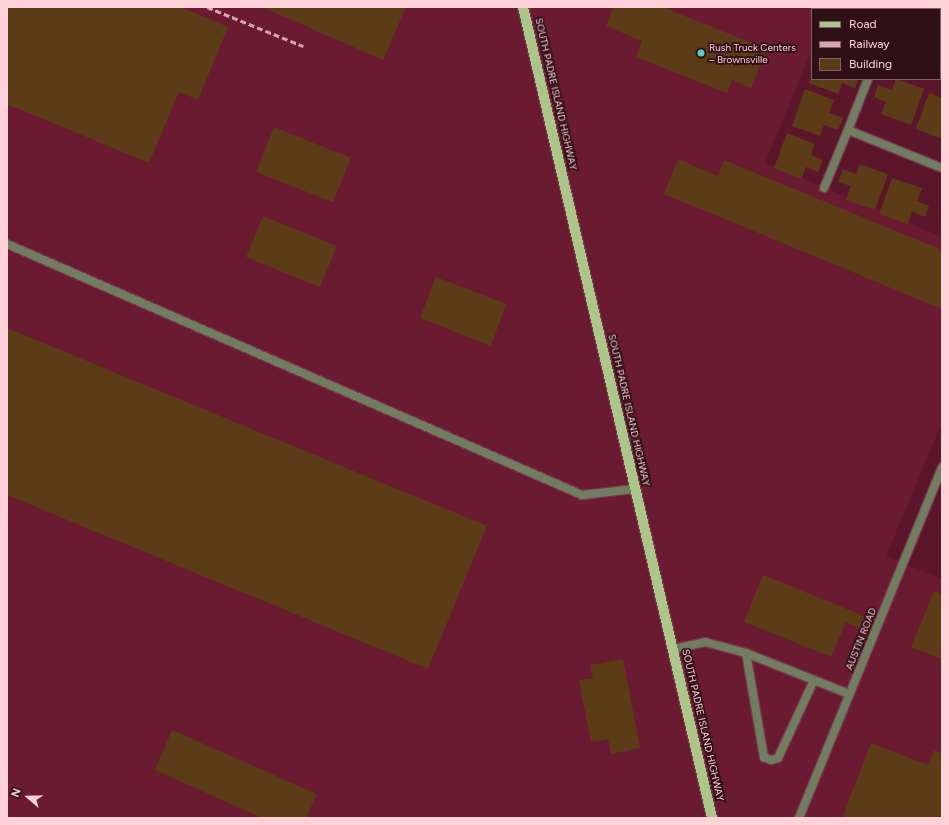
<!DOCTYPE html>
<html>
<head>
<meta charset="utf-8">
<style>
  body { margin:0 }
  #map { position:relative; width:949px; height:825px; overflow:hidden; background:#5c162b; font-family:Figtree,sans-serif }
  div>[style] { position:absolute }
  .built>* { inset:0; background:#6a1b32 }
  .building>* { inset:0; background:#5c3c16 }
  .roads { filter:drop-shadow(1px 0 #79384a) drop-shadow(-1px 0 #79384a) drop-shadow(0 1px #79384a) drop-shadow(0 -1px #79384a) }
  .service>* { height:8px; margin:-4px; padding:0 4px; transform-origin:4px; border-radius:4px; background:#717d60 }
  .tertiary>* { height:8px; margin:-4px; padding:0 4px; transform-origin:4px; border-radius:4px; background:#717d60 }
  .primary>* { height:10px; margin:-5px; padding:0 5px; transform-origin:5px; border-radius:5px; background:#acc689 }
  .rail>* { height:3px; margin-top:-1.5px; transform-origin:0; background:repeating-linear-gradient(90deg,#d8a4af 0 6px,transparent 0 9px) }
  .dots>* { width:11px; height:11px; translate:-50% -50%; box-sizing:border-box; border:2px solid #2f1017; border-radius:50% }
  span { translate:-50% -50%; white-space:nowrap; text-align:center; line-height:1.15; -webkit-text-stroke:3.5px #2f1017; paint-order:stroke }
  .poi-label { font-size:10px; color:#ffd2d9 }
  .left { translate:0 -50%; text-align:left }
  .street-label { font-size:10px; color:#ffd2d9 }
  .frame { position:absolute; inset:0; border:8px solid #ffd2d9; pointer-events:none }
  .legend { position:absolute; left:811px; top:8px; width:130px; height:72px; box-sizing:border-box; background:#2f1017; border:1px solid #825e65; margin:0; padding:5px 7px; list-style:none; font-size:12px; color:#ffd2d9 }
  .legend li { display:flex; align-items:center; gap:8px; height:20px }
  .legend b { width:20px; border:1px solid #825e65 }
  .north { position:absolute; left:8px; top:777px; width:40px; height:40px; -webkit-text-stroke:3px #2f1017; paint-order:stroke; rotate:290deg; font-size:11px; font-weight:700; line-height:16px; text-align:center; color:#ffd2d9 }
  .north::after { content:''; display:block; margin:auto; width:14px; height:18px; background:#ffd2d9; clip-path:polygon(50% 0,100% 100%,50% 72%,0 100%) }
</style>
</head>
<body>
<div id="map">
  <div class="built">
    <div style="clip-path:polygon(7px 7px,829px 7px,812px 9px,812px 49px,765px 163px,942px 237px,942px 422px,886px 556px,942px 579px,942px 818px,7px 818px)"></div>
  </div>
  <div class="building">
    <div style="clip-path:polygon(7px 7px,180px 7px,228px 27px,198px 100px,179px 92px,149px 163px,7px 104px)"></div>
    <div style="clip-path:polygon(262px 7px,406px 7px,383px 60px)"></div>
    <div style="clip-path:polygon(613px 7px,662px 7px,767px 49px,751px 88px,732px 80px,727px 93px,636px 57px,642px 41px,606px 26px)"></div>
    <div style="clip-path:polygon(812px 76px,812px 79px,858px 79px,855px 88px,842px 83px,838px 94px,809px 83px)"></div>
    <div style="clip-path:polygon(896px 79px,924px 89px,911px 125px,881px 114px,886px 102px,874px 97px,878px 85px,892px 90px)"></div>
    <div style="clip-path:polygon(805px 89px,834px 100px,829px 113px,843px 118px,838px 130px,824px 125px,820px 136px,792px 126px)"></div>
    <div style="clip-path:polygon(929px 93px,942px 98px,942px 139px,916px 129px)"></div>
    <div style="clip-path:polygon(274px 127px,351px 158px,333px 202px,256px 172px)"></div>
    <div style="clip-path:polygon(787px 133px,815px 144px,811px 155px,823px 160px,818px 172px,806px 167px,801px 179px,774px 168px)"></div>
    <div style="clip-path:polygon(678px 159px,718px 176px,724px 160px,942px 250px,942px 309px,664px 194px)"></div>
    <div style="clip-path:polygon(860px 164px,888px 174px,875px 210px,846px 200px,851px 186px,838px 182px,843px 169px,856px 174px)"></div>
    <div style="clip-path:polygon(892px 178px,922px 188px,917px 201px,929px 206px,925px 217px,912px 212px,908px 224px,879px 214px)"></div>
    <div style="clip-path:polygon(263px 216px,337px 246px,320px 287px,246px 257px)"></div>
    <div style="clip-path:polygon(436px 277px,506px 304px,491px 346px,420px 318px)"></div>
    <div style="clip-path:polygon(7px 328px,487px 526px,428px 669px,7px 495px)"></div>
    <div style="clip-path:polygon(763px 575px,864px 616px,859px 628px,846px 622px,831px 657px,744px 622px)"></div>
    <div style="clip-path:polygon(934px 591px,942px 594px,942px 659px,911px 647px)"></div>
    <div style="clip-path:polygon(623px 659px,640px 748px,611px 754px,608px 739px,591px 742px,579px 680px,593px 678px,590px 665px)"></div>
    <div style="clip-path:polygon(172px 730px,317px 794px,306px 818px,262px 818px,155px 770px)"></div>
    <div style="clip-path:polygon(871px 743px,928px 765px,934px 750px,942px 754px,942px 818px,842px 818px)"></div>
  </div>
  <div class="roads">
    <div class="service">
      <div style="left:868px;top:79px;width:55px;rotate:111.4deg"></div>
      <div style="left:848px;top:130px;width:101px;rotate:22deg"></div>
      <div style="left:824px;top:188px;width:63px;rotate:-67.5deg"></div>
      <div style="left:7px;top:244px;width:627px;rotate:23.58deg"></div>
      <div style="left:582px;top:495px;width:53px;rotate:-6.5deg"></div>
      <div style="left:673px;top:649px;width:33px;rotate:-12deg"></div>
      <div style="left:705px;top:642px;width:42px;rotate:15deg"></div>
      <div style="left:746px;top:653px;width:111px;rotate:21.7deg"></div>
      <div style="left:746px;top:653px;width:106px;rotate:80.2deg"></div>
      <div style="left:764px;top:757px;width:8px;rotate:23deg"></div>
      <div style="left:771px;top:760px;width:7px;rotate:-16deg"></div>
      <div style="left:778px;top:758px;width:86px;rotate:-65.2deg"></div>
    </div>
    <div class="tertiary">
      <div style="left:816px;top:7px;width:5px;rotate:22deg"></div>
      <div style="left:940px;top:60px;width:2px;rotate:27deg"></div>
      <div style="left:799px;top:818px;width:379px;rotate:-67.8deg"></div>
    </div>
    <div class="primary">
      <div style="left:523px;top:7px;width:833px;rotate:76.88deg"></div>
    </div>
  </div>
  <div class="rail">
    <div style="left:207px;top:7px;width:104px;rotate:22.1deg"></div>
  </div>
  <div class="dots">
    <div style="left:701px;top:53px;background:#56cec3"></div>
  </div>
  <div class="poi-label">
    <span class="left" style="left:709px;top:53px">Rush Truck Centers<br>– Brownsville</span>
  </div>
  <div class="street-label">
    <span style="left:556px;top:94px;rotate:77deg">SOUTH PADRE ISLAND HIGHWAY</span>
    <span style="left:629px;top:410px;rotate:77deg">SOUTH PADRE ISLAND HIGHWAY</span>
    <span style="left:861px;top:639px;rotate:-68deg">AUSTIN ROAD</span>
    <span style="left:703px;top:725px;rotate:77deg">SOUTH PADRE ISLAND HIGHWAY</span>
  </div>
  <div class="frame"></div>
  <ul class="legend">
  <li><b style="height:5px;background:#acc689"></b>Road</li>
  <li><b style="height:5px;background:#d8a4af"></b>Railway</li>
  <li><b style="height:11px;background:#5c3c16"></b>Building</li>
  </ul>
  <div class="north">N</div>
</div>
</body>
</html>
